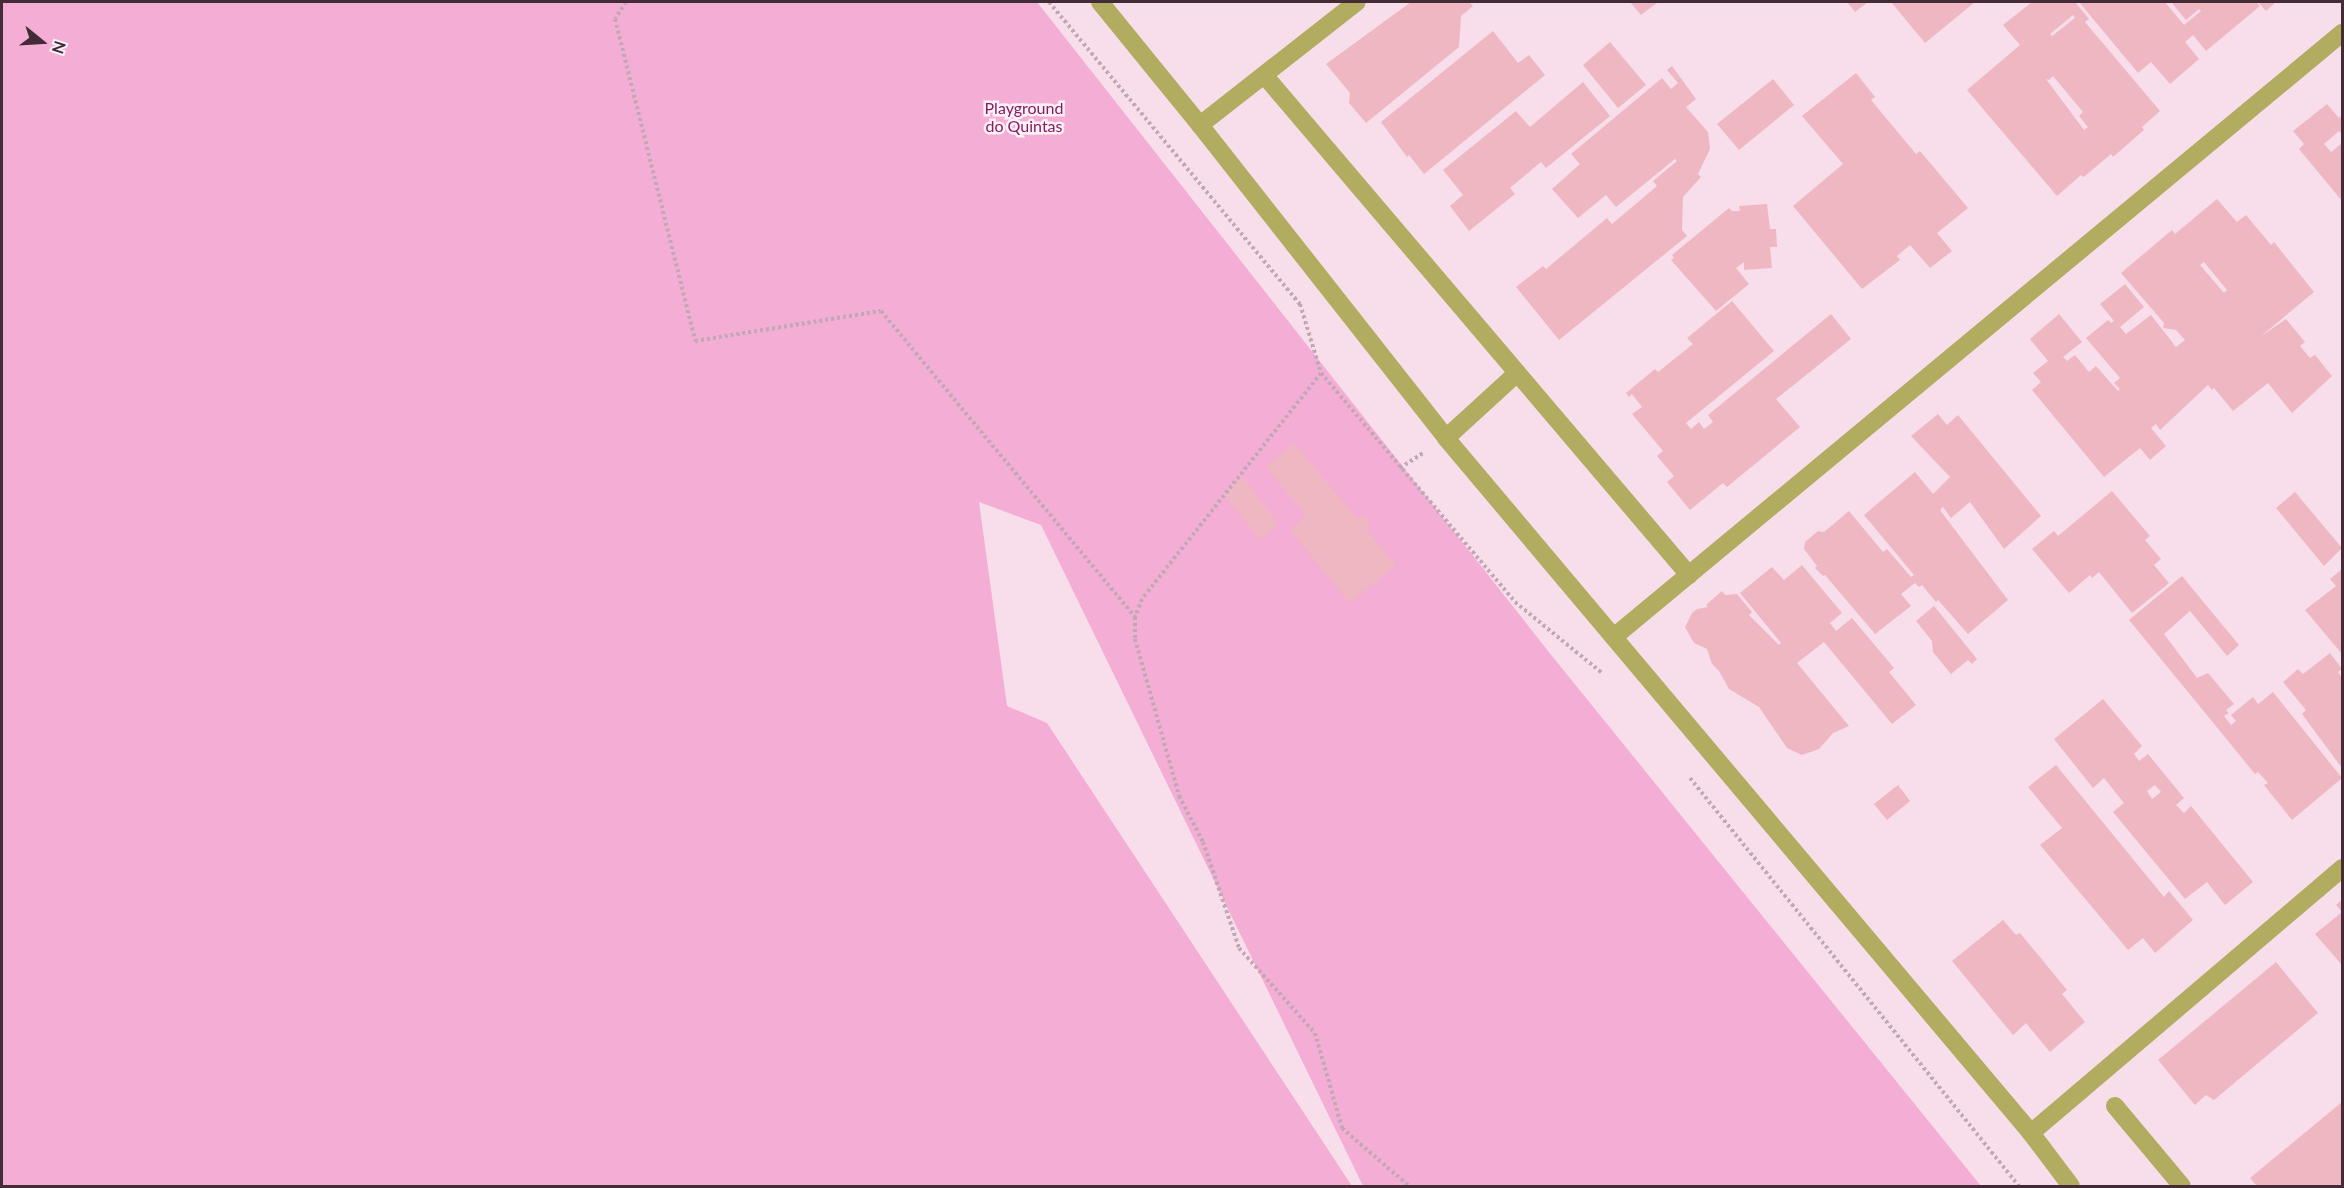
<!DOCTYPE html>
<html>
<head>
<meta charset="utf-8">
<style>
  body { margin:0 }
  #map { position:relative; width:2344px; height:1188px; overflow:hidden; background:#f8deeb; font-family:Lato,sans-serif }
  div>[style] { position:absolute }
  .green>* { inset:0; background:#f4add4 }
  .building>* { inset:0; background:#eeb7c2 }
  .path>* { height:4px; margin-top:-2px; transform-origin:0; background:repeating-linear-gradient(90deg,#c1a8b5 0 3px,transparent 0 6px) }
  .minor>* { height:18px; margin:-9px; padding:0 9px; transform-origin:9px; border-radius:9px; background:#b1ac5f }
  span { translate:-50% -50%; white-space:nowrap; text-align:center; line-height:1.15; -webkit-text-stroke:5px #fdf0f6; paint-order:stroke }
  .park-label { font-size:16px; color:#851d61 }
  .frame { position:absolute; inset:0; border:3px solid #432b38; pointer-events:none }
  .north { position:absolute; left:12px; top:12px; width:60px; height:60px; -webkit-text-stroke:4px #fdf0f6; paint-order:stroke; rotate:108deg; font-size:16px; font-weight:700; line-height:24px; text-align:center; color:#432b38 }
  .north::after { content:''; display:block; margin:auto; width:21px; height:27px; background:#432b38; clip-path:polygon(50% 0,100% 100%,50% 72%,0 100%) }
</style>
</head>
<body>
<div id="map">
  <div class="green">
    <div style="clip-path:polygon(2px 2px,1037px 2px,1548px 651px,1981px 1186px,1363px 1186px,1041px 525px,979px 502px,1007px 706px,1047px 723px,1352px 1186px,2px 1186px)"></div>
  </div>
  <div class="building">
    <div style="clip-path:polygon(1411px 2px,1469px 2px,1473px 6px,1461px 16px,1459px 47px,1366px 123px,1349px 103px,1350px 93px,1326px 64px)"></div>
    <div style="clip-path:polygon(1630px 2px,1658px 2px,1641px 15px)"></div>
    <div style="clip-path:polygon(1847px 2px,1868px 2px,1855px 12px)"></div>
    <div style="clip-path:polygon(1891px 2px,1975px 2px,1925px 43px)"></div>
    <div style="clip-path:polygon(evenodd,2032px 2px,2075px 2px,2089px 19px,2085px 22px,2160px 111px,2142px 127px,2144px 130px,2113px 157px,2111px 154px,2085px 176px,2083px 177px,2081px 175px,2057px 196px,1967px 90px,2020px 45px,2003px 25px,2032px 2px,2073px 15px,2075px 18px,2052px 36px,2050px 34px,2073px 15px,2032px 2px,2053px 76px,2083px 112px,2079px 116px,2088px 127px,2084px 130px,2046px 79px,2049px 80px,2053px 76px)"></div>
    <div style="clip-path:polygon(2079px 2px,2165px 2px,2184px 25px,2201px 11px,2199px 9px,2186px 20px,2171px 2px,2256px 2px,2260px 6px,2206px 51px,2193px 35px,2185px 42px,2199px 59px,2170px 84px,2151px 62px,2138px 73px)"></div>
    <div style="clip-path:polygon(2258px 2px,2276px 2px,2266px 11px)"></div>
    <div style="clip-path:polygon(1493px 31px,1518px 63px,1529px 55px,1545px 75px,1424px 174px,1409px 155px,1407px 157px,1381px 122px)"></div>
    <div style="clip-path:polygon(1610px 42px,1646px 85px,1618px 108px,1583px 65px)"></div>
    <div style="clip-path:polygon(1672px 66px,1696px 99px,1686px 107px,1708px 132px,1710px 149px,1698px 174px,1701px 177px,1683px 197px,1682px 230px,1687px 236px,1559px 340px,1516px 287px,1543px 266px,1546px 269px,1607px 218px,1612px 224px,1657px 186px,1653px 181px,1677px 161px,1675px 159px,1616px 207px,1606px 195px,1578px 218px,1552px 189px,1580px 164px,1571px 154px,1662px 78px,1671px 89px,1678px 83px,1667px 70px)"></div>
    <div style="clip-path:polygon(1856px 73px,1875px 97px,1871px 100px,1916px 154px,1920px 151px,1968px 208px,1937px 233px,1952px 251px,1930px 268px,1910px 245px,1897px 256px,1900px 260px,1862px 289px,1793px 206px,1843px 164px,1802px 116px)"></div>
    <div style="clip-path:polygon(1773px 79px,1794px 105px,1739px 150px,1717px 124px)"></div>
    <div style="clip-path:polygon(1583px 82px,1610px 116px,1546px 168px,1541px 162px,1510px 188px,1515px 194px,1469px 231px,1450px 206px,1463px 195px,1443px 170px,1516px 111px,1530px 127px)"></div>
    <div style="clip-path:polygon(2327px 104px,2339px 118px,2342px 115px,2342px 134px,2339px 131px,2324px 144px,2331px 152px,2342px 143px,2342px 201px,2299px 149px,2304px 144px,2293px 131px)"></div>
    <div style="clip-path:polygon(evenodd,2217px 199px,2237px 222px,2246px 215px,2271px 245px,2274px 242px,2314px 292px,2260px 337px,2286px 319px,2305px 342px,2300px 346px,2310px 358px,2315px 355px,2332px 376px,2292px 413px,2268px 383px,2233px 411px,2214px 388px,2212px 390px,2208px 385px,2160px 430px,2156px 424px,2151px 428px,2166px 446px,2150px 460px,2140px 448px,2104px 477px,2032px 390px,2041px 382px,2033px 373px,2048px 361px,2030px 339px,2059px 314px,2082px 342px,2063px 357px,2067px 361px,2075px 355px,2089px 372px,2096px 366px,2118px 391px,2120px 389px,2114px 383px,2120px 378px,2086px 338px,2108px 320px,2111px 323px,2114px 321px,2100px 304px,2125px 284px,2144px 307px,2120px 327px,2126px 334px,2151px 315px,2176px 347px,2185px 340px,2176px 330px,2163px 328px,2164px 323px,2121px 273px,2172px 230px,2175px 234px,2217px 199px,2204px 262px,2227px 290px,2224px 293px,2200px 265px,2204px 262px)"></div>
    <div style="clip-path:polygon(1767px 204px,1770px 229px,1776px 229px,1777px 247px,1770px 247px,1772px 268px,1744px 270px,1744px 262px,1736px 268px,1749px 284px,1716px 311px,1671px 260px,1674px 258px,1672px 255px,1729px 208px,1732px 211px,1740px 211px,1739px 206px)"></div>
    <div style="clip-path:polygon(1732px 301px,1774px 351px,1686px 423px,1691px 429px,1699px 422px,1704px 429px,1713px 422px,1708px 415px,1831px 314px,1851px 339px,1776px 399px,1800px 427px,1727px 487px,1723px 483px,1690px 510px,1667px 482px,1674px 476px,1657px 456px,1663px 451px,1632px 414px,1642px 407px,1632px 394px,1629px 397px,1626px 393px,1655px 369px,1658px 372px,1693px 344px,1687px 338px)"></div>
    <div style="clip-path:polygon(1938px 414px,1947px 425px,1958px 415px,2041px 516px,2004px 549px,1970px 502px,1951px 518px,1943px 507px,1940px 510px,2008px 600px,1968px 634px,1938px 600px,1936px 602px,1922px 585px,1919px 587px,1915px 583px,1901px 594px,1911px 606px,1875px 634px,1825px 575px,1823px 576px,1815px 568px,1817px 566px,1804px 549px,1805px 542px,1818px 531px,1824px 532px,1849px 511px,1883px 552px,1887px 549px,1911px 577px,1914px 575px,1864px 515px,1915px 472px,1933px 494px,1950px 477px,1911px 436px)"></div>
    <div style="clip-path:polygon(1294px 443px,1358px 519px,1363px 515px,1371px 525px,1366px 529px,1396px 565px,1350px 603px,1290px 530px,1306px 516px,1266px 466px)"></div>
    <div style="clip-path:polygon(1243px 477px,1279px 524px,1259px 539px,1223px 493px)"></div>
    <div style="clip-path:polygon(2112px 491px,2150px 536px,2145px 540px,2161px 559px,2154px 565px,2169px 583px,2132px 613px,2099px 572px,2092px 578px,2090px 575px,2069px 593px,2032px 549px,2054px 531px,2058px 536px)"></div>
    <div style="clip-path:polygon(2295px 492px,2342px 548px,2324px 566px,2276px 508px)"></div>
    <div style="clip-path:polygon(1802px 565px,1842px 613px,1830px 623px,1836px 631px,1852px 618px,1894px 668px,1889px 672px,1916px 705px,1892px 724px,1824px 642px,1797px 663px,1849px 726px,1833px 733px,1819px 749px,1802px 755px,1787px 748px,1759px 707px,1729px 689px,1719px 671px,1712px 664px,1707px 649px,1694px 643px,1685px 627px,1692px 613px,1697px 609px,1708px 607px,1706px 605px,1722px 591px,1725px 595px,1737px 594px,1752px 612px,1749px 615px,1779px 645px,1781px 643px,1740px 593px,1772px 567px,1784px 580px)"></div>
    <div style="clip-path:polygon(2342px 569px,2342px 654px,2305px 610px,2336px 586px,2330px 579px)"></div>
    <div style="clip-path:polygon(2182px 576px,2239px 645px,2227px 656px,2190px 611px,2164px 634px,2197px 678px,2208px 673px,2234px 704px,2226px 710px,2229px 713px,2224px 716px,2231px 725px,2236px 721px,2231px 715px,2253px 697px,2258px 704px,2273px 692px,2342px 778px,2292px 820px,2264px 785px,2268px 783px,2258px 772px,2255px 774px,2242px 758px,2129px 620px)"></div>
    <div style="clip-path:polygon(1934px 606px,1977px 659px,1972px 664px,1968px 660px,1951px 674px,1933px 652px,1932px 641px,1916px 621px)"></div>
    <div style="clip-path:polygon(2330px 653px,2342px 669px,2338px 672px,2342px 678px,2342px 768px,2302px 714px,2306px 710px,2283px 682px,2298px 669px,2303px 674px)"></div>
    <div style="clip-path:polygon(evenodd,2103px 699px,2142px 746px,2134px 754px,2139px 761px,2148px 754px,2184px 798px,2176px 805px,2184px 813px,2191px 806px,2253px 882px,2225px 905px,2207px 882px,2185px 899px,2113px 812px,2124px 803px,2104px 778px,2093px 788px,2054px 739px,2103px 699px,2155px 785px,2161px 792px,2152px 799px,2147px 791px,2155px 785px)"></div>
    <div style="clip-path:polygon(2056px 765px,2164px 897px,2169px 891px,2193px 920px,2155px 953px,2143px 938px,2128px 950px,2040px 845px,2062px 828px,2028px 787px)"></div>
    <div style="clip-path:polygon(1898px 785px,1910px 801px,1887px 820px,1874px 804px)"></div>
    <div style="clip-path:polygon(2342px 900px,2342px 965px,2315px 934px,2342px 912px,2336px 905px)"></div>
    <div style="clip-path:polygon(2003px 920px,2016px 935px,2020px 933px,2067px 990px,2062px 994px,2085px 1022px,2050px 1052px,2026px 1023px,2013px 1035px,1952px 961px)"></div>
    <div style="clip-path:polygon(2276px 962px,2318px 1013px,2214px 1100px,2206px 1095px,2195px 1105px,2158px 1060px)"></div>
    <div style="clip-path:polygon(2342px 1102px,2342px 1186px,2257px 1186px,2250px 1178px)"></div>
  </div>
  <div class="path">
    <div style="left:626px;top:2px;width:20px;rotate:123deg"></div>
    <div style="left:615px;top:19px;width:332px;rotate:76deg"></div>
    <div style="left:695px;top:341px;width:188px;rotate:-9.2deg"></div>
    <div style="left:881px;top:311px;width:398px;rotate:50.3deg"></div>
    <div style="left:1049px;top:2px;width:393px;rotate:50.3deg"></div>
    <div style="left:1300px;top:304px;width:72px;rotate:73.1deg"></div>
    <div style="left:1321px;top:373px;width:300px;rotate:49.7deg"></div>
    <div style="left:1515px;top:602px;width:112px;rotate:39.2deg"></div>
    <div style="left:1321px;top:373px;width:288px;rotate:128.4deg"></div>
    <div style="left:1142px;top:599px;width:19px;rotate:111deg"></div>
    <div style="left:1135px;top:617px;width:22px;rotate:90deg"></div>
    <div style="left:1135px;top:639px;width:163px;rotate:74.3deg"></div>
    <div style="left:1179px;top:796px;width:52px;rotate:62.4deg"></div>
    <div style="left:1203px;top:842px;width:112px;rotate:71.2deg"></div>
    <div style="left:1239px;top:948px;width:114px;rotate:48.2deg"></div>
    <div style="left:1315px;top:1033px;width:99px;rotate:74.1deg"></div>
    <div style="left:1342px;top:1128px;width:89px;rotate:40.9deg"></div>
    <div style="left:1400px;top:468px;width:27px;rotate:-33deg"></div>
    <div style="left:1690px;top:778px;width:524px;rotate:51.12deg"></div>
  </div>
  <div class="minor">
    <div style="left:1100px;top:2px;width:159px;rotate:50.9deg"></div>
    <div style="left:1200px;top:125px;width:398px;rotate:51.8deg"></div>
    <div style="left:1446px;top:438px;width:908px;rotate:49.91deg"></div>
    <div style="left:2031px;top:1133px;width:66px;rotate:53deg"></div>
    <div style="left:1265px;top:76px;width:655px;rotate:49.65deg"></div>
    <div style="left:1200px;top:125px;width:199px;rotate:-38.1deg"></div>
    <div style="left:1446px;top:438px;width:95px;rotate:-42.4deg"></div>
    <div style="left:1615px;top:636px;width:945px;rotate:-39.67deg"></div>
    <div style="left:2115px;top:1106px;width:104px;rotate:50.1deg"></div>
    <div style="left:2031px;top:1133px;width:409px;rotate:-40.4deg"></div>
  </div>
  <div class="park-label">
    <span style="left:1024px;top:117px">Playground<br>do Quintas</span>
  </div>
  <div class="frame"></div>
  <div class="north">N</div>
</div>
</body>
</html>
